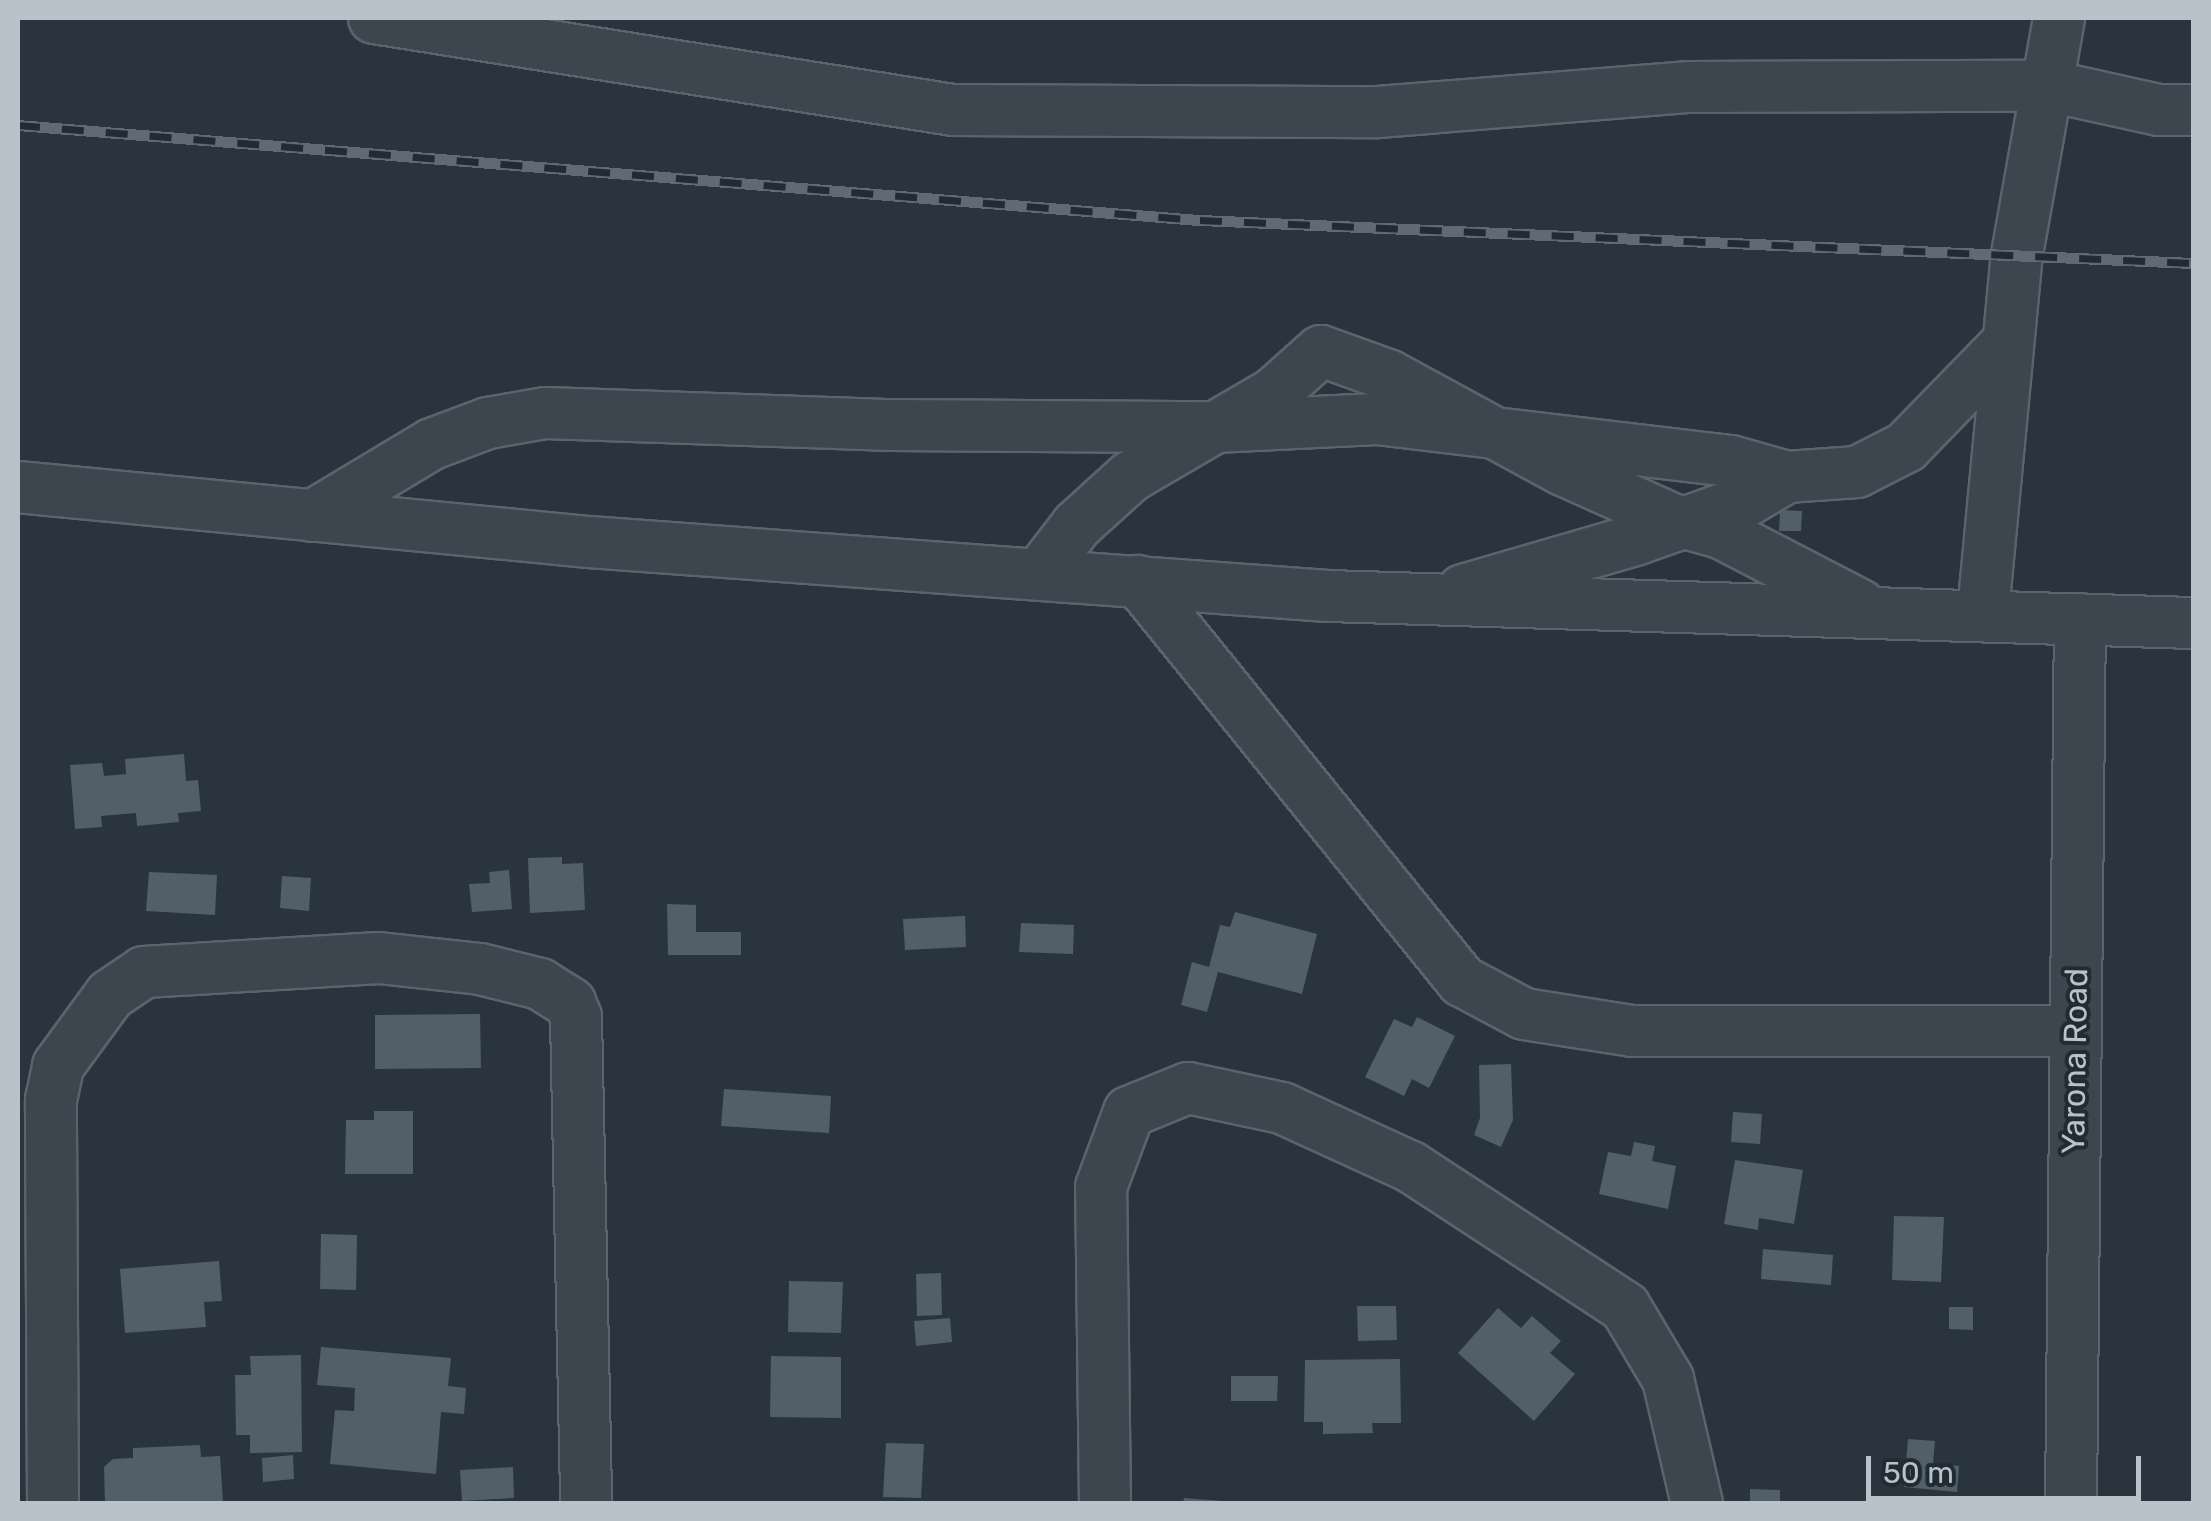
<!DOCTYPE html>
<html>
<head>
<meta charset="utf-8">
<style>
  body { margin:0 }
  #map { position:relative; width:2211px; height:1521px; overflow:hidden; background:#29343e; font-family:Rubik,sans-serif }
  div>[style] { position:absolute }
  .building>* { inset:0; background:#525f69 }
  .roads { filter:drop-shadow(2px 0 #5b646c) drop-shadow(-2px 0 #5b646c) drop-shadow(0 2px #5b646c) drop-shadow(0 -2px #5b646c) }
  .minor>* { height:50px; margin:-25px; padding:0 25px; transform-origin:25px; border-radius:25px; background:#3d464e }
  .rail>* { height:11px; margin-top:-5.5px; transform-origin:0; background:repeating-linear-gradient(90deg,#212b33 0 22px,#5f6a74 0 44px); box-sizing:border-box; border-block:2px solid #5f6a74 }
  span { translate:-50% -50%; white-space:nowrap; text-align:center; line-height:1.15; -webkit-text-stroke:8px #212b33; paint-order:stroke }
  .street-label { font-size:32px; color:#b9c1c9 }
  .frame { position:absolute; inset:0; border:20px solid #b9c1c9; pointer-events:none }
  .scale { position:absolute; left:1866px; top:1456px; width:275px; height:45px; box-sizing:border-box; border:5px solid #b9c1c9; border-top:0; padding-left:12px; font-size:30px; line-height:35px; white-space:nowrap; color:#b9c1c9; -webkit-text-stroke:8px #212b33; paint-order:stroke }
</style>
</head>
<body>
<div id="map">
  <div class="building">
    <div style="clip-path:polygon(1780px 510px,1802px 511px,1801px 531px,1779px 531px)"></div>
    <div style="clip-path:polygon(184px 754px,186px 781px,198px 780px,201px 811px,178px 813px,179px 822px,137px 826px,136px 813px,101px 816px,102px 827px,75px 829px,70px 765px,102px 763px,104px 776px,126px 774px,125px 759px)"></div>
    <div style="clip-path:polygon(562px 857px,562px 864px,583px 863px,585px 910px,530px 913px,528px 858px)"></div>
    <div style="clip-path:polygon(509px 870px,512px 909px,472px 912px,469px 884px,490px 883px,489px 872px)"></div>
    <div style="clip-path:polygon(149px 872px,217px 875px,215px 915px,146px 911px)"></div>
    <div style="clip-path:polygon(282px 876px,311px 878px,309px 911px,280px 908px)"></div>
    <div style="clip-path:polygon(667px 904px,696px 905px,696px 932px,741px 932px,741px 955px,668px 955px)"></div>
    <div style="clip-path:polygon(1235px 912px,1317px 934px,1302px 994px,1218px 972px,1207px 1012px,1181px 1005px,1192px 962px,1209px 967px,1220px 925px,1230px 927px)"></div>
    <div style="clip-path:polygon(965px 916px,966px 947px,905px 950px,903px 919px)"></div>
    <div style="clip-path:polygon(1021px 923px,1074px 925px,1073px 954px,1019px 952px)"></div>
    <div style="clip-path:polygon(480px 1014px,481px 1068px,375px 1069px,375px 1015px)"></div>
    <div style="clip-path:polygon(1417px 1017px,1455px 1036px,1429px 1088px,1412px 1079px,1404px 1096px,1365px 1077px,1394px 1019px,1412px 1027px)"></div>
    <div style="clip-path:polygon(1511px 1064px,1513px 1120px,1501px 1147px,1474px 1135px,1480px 1118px,1479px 1065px)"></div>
    <div style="clip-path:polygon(724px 1089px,831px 1096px,829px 1133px,721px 1126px)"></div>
    <div style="clip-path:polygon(374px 1111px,413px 1111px,413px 1174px,345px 1174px,346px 1120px,374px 1120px)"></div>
    <div style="clip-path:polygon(1733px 1112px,1762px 1114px,1760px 1144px,1731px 1142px)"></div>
    <div style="clip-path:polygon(1634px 1142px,1655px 1146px,1652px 1161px,1676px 1166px,1668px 1209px,1599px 1194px,1608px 1152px,1631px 1156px)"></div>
    <div style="clip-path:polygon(1735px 1160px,1803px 1170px,1794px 1224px,1759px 1218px,1758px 1230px,1724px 1224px)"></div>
    <div style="clip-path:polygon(1894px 1216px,1944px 1217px,1941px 1282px,1892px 1280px)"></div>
    <div style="clip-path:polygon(321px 1234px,357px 1235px,356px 1290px,320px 1289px)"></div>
    <div style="clip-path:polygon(1763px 1249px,1833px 1255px,1831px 1285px,1761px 1279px)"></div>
    <div style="clip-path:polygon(219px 1261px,222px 1301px,204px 1302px,206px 1327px,125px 1333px,120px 1269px)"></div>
    <div style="clip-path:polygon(941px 1273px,942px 1315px,917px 1316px,916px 1274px)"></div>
    <div style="clip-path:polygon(789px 1281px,843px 1282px,841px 1333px,788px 1332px)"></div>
    <div style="clip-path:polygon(1357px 1306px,1396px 1306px,1397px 1340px,1358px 1341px)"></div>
    <div style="clip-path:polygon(1949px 1307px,1973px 1307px,1973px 1330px,1949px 1329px)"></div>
    <div style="clip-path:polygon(1498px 1308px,1521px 1328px,1532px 1316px,1561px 1341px,1550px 1353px,1575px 1374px,1534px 1421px,1458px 1353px)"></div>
    <div style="clip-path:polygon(950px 1318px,952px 1342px,916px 1346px,914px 1321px)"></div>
    <div style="clip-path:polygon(321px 1347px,451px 1358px,448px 1386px,466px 1388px,464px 1414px,441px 1412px,436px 1474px,330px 1464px,335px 1410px,354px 1411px,355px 1388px,317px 1385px)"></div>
    <div style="clip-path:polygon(301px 1355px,302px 1452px,250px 1453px,250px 1435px,236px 1435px,235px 1375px,251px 1375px,250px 1356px)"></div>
    <div style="clip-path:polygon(771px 1356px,841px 1357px,841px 1418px,770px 1417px)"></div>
    <div style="clip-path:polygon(1400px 1359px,1401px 1423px,1372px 1423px,1373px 1433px,1323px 1434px,1323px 1422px,1304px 1422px,1305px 1360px)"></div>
    <div style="clip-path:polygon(1231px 1376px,1278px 1376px,1277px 1401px,1231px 1401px)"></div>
    <div style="clip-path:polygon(1908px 1439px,1935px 1441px,1933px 1464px,1959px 1466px,1957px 1492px,1904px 1487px)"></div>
    <div style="clip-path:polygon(886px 1443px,924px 1444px,921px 1498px,883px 1497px)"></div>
    <div style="clip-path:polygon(200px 1445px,201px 1457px,220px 1456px,223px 1503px,105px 1504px,104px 1467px,113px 1459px,133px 1458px,133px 1448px)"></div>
    <div style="clip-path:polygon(293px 1455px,294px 1479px,263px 1482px,262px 1458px)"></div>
    <div style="clip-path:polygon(513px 1467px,514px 1498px,462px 1501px,460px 1470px)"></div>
    <div style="clip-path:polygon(1750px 1489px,1780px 1490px,1780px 1504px,1750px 1504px)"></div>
    <div style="clip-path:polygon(1184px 1498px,1223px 1501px,1223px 1504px,1183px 1504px)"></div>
  </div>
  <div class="roads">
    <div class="minor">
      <div style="left:374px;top:18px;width:586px;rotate:9.03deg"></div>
      <div style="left:953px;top:110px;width:425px;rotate:0.3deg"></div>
      <div style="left:1378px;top:112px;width:313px;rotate:-4.6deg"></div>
      <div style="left:1690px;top:87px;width:360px;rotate:-0.2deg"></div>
      <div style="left:2050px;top:86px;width:112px;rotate:12.4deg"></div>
      <div style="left:2159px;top:110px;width:35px"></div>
      <div style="left:18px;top:487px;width:574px;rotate:5.5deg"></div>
      <div style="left:589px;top:542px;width:741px;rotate:4.18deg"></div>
      <div style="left:1328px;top:596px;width:866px;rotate:1.79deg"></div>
      <div style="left:312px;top:516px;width:140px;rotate:-31deg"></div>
      <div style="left:432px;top:444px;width:60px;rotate:-20.6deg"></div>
      <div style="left:488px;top:423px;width:59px;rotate:-9.8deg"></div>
      <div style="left:546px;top:413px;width:347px;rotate:2deg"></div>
      <div style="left:893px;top:425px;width:322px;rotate:0.4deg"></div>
      <div style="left:1215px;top:427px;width:162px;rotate:-2.8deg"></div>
      <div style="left:1377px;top:419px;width:356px;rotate:6.8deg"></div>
      <div style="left:1731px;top:461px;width:58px;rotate:15.9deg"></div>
      <div style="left:1787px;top:477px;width:70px;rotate:-4.1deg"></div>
      <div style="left:1857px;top:472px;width:55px;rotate:-27deg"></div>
      <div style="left:1906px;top:447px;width:146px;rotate:-45.8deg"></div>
      <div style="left:1040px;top:573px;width:61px;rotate:-52.4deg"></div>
      <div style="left:1077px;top:525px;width:72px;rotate:-42.2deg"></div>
      <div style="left:1130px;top:477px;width:167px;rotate:-30.3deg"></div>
      <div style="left:1274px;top:393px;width:63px;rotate:-41.8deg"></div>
      <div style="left:1321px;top:351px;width:71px;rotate:19.7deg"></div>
      <div style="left:1388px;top:375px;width:199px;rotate:28.5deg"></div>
      <div style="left:1563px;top:470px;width:122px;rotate:24.2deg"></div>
      <div style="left:1674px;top:520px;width:49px;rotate:15.5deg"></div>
      <div style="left:1721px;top:533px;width:157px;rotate:27.4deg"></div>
      <div style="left:1138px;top:581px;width:515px;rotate:50.99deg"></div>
      <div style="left:1462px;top:981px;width:70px;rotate:28deg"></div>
      <div style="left:1524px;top:1014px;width:109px;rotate:8.9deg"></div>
      <div style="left:1632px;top:1031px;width:444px"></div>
      <div style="left:1463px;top:590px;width:182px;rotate:-16.2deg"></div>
      <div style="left:1638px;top:539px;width:117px;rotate:-19.5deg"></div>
      <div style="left:1748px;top:500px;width:45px;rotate:-30.5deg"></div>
      <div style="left:1983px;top:612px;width:354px;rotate:-84.6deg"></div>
      <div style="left:2016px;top:260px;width:246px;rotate:-79.9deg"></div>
      <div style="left:53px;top:1504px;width:404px;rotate:-90.3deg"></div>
      <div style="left:51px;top:1100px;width:35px;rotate:-78deg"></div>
      <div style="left:58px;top:1066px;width:88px;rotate:-53.8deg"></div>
      <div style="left:110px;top:995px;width:41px;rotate:-34.1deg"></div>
      <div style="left:144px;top:972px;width:235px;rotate:-3.4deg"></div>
      <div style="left:379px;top:958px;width:102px;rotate:6.2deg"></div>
      <div style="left:480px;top:969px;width:62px;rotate:14deg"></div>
      <div style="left:540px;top:984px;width:36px;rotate:32deg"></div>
      <div style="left:570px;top:1003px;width:15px;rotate:67deg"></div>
      <div style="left:576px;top:1017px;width:487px;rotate:88.8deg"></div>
      <div style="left:1105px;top:1504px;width:317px;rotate:-90.7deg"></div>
      <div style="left:1101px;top:1187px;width:80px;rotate:-69.5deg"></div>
      <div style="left:1129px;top:1112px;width:64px;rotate:-22.1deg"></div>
      <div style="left:1188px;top:1088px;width:96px;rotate:12deg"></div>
      <div style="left:1282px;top:1108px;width:142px;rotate:24.6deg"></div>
      <div style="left:1411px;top:1167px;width:256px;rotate:33.2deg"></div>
      <div style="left:1625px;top:1307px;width:84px;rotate:59.2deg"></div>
      <div style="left:1668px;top:1379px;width:128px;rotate:76.9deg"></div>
      <div style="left:2071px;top:1504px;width:885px;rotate:-89.42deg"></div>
    </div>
  </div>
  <div class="rail">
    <div style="left:18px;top:125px;width:1186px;rotate:4.6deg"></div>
    <div style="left:1200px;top:220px;width:995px;rotate:2.48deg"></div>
  </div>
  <div class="street-label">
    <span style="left:2075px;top:1061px;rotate:-89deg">Yarona Road</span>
  </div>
  <div class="frame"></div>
  <div class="scale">50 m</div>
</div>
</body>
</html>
